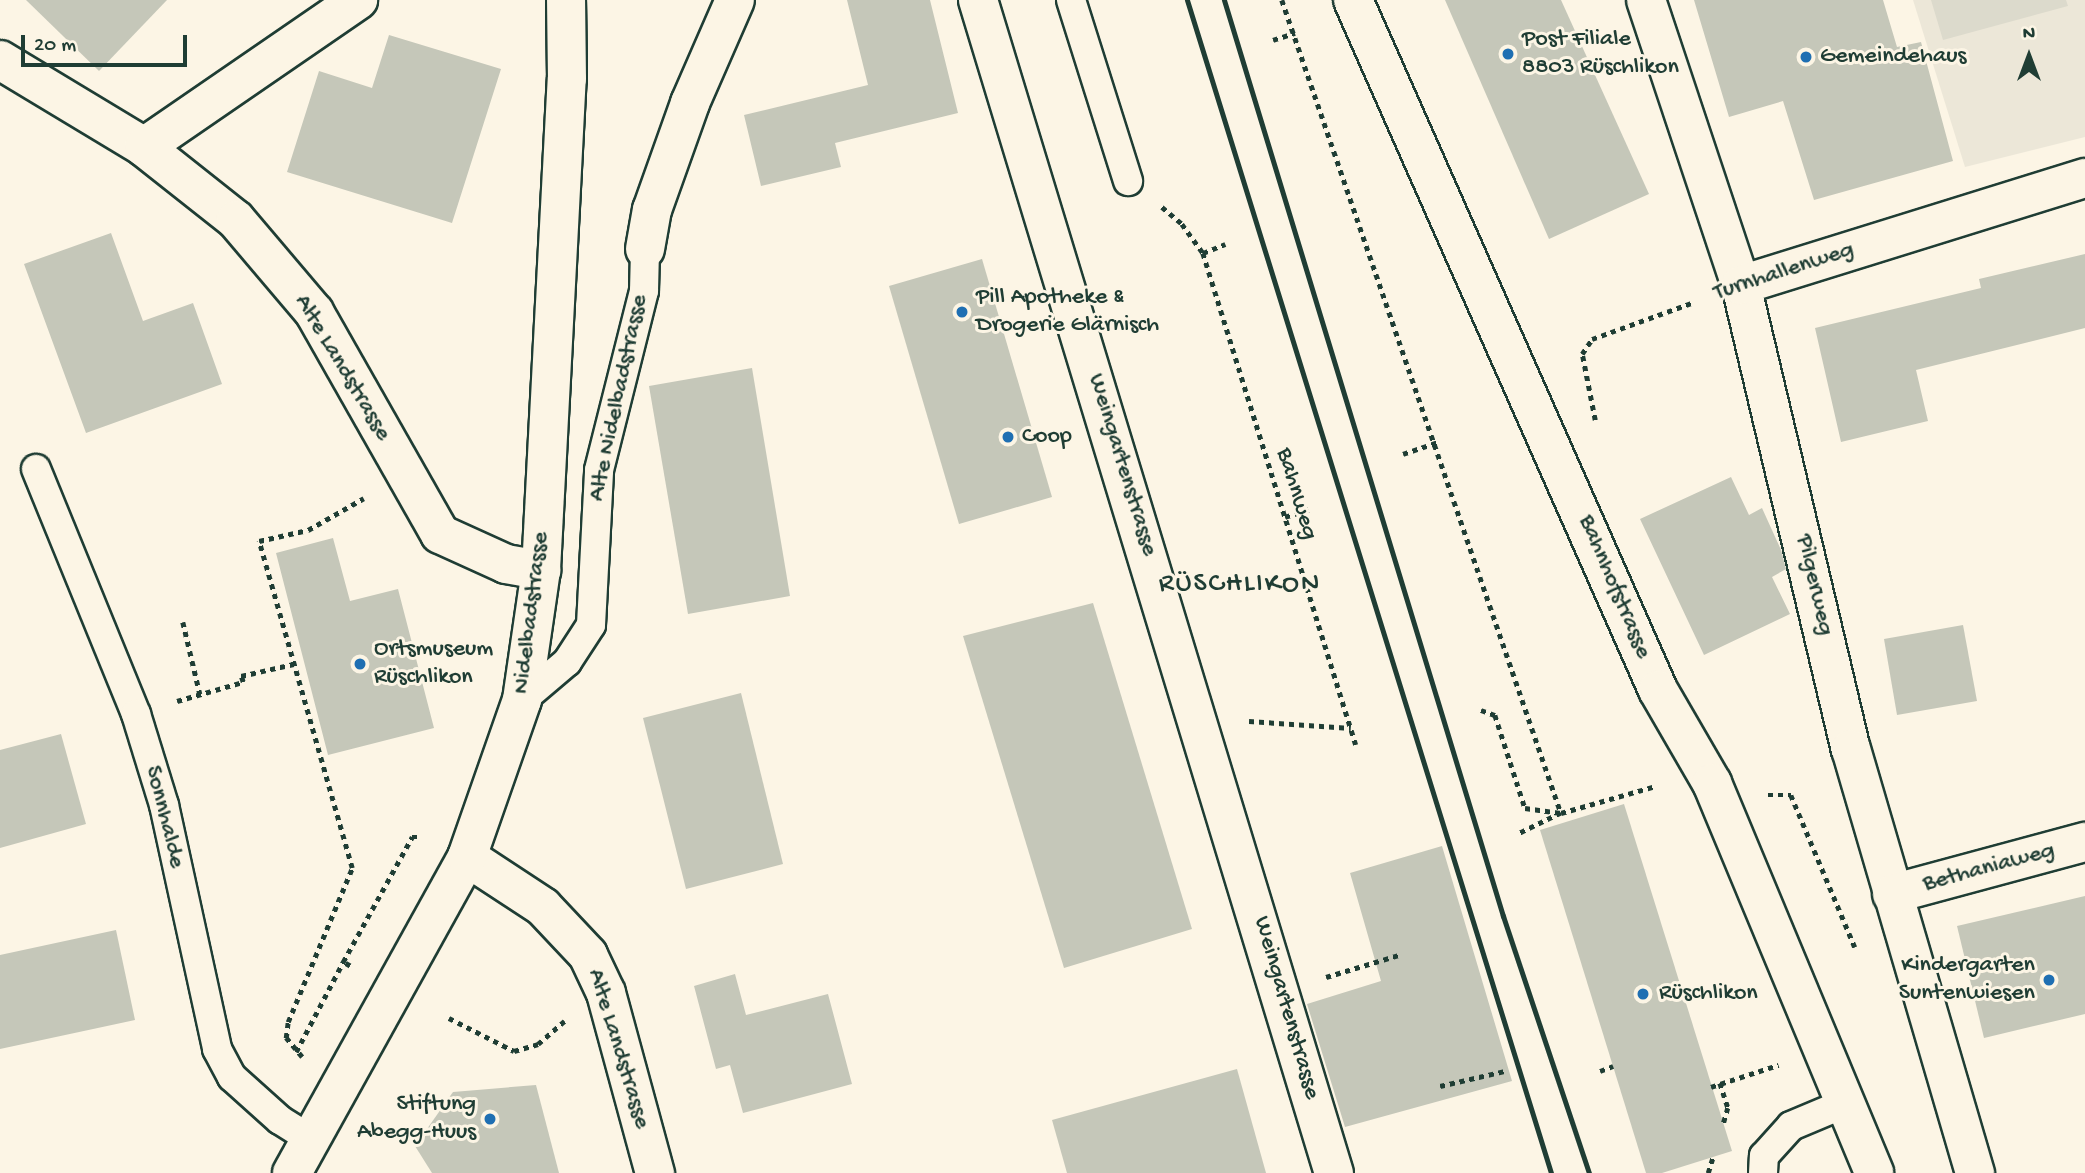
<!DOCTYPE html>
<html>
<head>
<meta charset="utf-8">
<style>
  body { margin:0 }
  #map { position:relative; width:2085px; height:1173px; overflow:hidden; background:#fcf5e5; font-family:"Gochi Hand",sans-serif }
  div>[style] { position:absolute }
  .built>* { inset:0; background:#ece7d8 }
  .green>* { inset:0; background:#dcdacc }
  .building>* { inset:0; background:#c5c7b9 }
  .path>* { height:4.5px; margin-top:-2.25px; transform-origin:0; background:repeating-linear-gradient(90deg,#1f3d34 0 5px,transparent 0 10px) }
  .roads { filter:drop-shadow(2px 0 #1f3d34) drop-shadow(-2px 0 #1f3d34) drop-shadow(0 2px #1f3d34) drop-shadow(0 -2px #1f3d34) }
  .service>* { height:28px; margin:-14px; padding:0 14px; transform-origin:14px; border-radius:14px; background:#fcf5e5 }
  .minor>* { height:38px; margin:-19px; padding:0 19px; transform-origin:19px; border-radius:19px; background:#fcf5e5 }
  .tertiary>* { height:38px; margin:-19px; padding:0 19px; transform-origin:19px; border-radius:19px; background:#fcf5e5 }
  .secondary>* { height:38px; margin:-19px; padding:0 19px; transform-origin:19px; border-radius:19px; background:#fcf5e5 }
  .rail>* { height:5px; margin:-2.5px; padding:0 2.5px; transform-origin:2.5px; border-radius:2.5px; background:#1f3d34 }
  .dots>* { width:19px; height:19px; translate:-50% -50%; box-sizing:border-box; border:4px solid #fcf5e5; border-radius:50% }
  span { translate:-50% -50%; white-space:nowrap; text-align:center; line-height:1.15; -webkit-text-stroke:6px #fcf5e5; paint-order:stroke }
  .poi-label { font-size:24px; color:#1f3d34 }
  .left { translate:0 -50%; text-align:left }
  .right { translate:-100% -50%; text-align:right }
  .street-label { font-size:24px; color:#1f3d34 }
  .quarter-label { font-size:28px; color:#1f3d34; letter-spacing:2px }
  .north { position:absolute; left:1994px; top:21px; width:70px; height:70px; -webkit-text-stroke:5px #fcf5e5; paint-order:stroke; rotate:0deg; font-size:19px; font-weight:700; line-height:28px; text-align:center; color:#1f3d34 }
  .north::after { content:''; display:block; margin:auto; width:24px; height:32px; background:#1f3d34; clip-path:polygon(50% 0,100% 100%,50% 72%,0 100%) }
  .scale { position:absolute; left:21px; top:35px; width:166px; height:32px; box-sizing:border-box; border:4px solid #1f3d34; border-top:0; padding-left:9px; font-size:21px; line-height:24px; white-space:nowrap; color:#1f3d34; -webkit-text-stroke:5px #fcf5e5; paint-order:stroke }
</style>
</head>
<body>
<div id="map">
  <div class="built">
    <div style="clip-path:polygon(1913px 0,2085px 0,2085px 137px,1965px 167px)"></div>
  </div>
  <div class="green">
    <div style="clip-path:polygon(1931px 0,2066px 0,2068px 6px,1943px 40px)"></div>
  </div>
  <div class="building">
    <div style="clip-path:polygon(26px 0,167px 0,99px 71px)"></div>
    <div style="clip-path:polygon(847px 0,930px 0,958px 113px,835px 143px,841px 167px,761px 186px,744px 115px,868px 85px)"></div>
    <div style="clip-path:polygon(1445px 0,1561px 0,1649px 194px,1549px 239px)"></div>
    <div style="clip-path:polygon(1694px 0,1883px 0,1897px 47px,1921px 42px,1953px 161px,1814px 200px,1783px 101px,1729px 117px)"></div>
    <div style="clip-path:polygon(389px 35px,501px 69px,452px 223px,287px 172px,319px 71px,372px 88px)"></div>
    <div style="clip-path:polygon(111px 233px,143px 321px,193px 303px,222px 384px,86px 433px,24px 264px)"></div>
    <div style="clip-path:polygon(2085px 254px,2085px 328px,1916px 370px,1928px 421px,1841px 442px,1815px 328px,1981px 288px,1979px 279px)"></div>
    <div style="clip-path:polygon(982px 259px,1052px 497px,959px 524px,889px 286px)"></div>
    <div style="clip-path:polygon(752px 368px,790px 596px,688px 614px,649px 386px)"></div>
    <div style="clip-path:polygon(1731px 477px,1749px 515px,1762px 508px,1781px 550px,1786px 569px,1772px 577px,1790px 614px,1704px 655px,1640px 519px)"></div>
    <div style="clip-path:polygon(333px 538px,350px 601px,398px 589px,434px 728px,328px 755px,276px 553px)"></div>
    <div style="clip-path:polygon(1093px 603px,1192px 929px,1064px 968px,963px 636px)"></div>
    <div style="clip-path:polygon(1963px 625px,1977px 701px,1897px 715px,1884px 639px)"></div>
    <div style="clip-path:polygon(741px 693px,783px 864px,686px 889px,643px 718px)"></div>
    <div style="clip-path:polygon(61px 734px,86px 824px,0 848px,0 750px)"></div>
    <div style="clip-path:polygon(1624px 804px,1732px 1151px,1662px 1173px,1646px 1173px,1540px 830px)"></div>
    <div style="clip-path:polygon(1442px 846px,1512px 1081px,1345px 1127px,1307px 1004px,1381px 981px,1350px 873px)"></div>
    <div style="clip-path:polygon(2085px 896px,2085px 1014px,1984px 1038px,1957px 926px)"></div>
    <div style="clip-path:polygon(116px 930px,135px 1020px,0 1049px,0 955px)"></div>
    <div style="clip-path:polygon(735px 974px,746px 1015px,828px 994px,852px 1084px,743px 1113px,730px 1065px,716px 1069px,694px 986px)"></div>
    <div style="clip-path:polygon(1237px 1069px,1266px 1173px,1067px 1173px,1052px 1120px)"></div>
    <div style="clip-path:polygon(536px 1085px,559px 1173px,432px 1173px,415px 1146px,453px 1092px)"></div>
  </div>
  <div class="path">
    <div style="left:1282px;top:0;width:860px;rotate:71.06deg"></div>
    <div style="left:1561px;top:813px;width:46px;rotate:154deg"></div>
    <div style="left:1273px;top:40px;width:23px;rotate:-18deg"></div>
    <div style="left:1162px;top:207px;width:26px;rotate:40deg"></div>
    <div style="left:1182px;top:224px;width:36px;rotate:54deg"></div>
    <div style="left:1203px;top:253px;width:515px;rotate:72.73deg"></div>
    <div style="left:1203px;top:253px;width:24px;rotate:-22deg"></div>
    <div style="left:1595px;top:420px;width:67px;rotate:-101.1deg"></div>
    <div style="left:1582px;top:354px;width:18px;rotate:-56deg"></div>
    <div style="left:1592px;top:339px;width:109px;rotate:-19.9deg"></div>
    <div style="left:1403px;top:454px;width:36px;rotate:-19deg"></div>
    <div style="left:1285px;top:517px;width:25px;rotate:-18deg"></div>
    <div style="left:183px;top:622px;width:74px;rotate:76.7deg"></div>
    <div style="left:177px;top:701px;width:69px;rotate:-16.1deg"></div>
    <div style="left:243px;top:682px;width:6px;rotate:-108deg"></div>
    <div style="left:241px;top:676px;width:54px;rotate:-12.8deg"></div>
    <div style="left:1481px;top:710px;width:15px;rotate:20deg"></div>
    <div style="left:1495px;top:715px;width:98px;rotate:72.1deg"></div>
    <div style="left:1525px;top:808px;width:36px;rotate:8deg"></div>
    <div style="left:1561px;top:813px;width:99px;rotate:-15.9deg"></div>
    <div style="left:1249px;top:721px;width:102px;rotate:3.9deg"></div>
    <div style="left:1768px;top:795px;width:23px"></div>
    <div style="left:1791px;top:795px;width:165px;rotate:67.2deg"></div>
    <div style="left:350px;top:966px;width:8px;rotate:-150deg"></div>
    <div style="left:343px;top:962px;width:143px;rotate:-61.1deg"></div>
    <div style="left:412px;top:837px;width:9px"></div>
    <div style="left:1326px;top:977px;width:79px;rotate:-16.8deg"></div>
    <div style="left:449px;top:1018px;width:73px;rotate:26.9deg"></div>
    <div style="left:514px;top:1051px;width:25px;rotate:-16deg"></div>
    <div style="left:538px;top:1044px;width:35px;rotate:-41deg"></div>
    <div style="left:296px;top:1052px;width:102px;rotate:-62.4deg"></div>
    <div style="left:302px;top:1057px;width:25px;rotate:-130deg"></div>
    <div style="left:286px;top:1038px;width:16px;rotate:-83deg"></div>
    <div style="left:288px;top:1022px;width:167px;rotate:-67.4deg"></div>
    <div style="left:352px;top:868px;width:340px;rotate:-105.9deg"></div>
    <div style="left:259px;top:541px;width:50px;rotate:-12.7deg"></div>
    <div style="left:308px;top:530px;width:64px;rotate:-29.7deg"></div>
    <div style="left:1600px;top:1071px;width:14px;rotate:-21deg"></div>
    <div style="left:1720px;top:1083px;width:26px;rotate:72deg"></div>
    <div style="left:1728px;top:1108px;width:18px;rotate:106deg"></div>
    <div style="left:1440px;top:1086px;width:67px;rotate:-13deg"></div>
    <div style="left:1711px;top:1087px;width:71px;rotate:-18.2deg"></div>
    <div style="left:1708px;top:1173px;width:17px;rotate:-73deg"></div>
  </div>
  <div class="roads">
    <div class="service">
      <div style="left:1071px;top:0;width:190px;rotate:72.5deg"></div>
      <div style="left:36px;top:469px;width:265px;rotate:67.8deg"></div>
      <div style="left:136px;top:714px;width:95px;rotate:72.9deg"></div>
      <div style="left:164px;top:805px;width:250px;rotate:77.7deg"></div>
      <div style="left:217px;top:1049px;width:32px;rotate:62deg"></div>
      <div style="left:232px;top:1077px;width:64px;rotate:41.9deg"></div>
      <div style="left:280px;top:1120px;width:36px;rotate:32deg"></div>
      <div style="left:522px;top:700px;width:59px;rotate:-40.2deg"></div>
      <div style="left:567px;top:662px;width:44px;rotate:-57deg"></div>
      <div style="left:591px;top:625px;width:155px;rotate:-87deg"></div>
      <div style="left:599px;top:470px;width:185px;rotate:-75.9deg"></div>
      <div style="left:644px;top:291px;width:42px;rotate:-88.6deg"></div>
      <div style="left:1763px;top:1173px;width:17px;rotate:-87deg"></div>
      <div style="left:1764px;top:1156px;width:40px;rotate:-48deg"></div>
      <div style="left:1791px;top:1126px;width:62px;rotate:-22.8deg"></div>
    </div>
    <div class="minor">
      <div style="left:978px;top:0;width:1226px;rotate:73.12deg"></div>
      <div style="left:1646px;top:0;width:300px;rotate:71.6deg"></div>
      <div style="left:1741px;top:285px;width:477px;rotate:76.7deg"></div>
      <div style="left:1851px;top:749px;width:442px;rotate:73.7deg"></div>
      <div style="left:0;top:60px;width:168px;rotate:31.1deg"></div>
      <div style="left:144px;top:147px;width:117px;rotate:38.4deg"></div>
      <div style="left:236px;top:220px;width:121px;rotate:49.7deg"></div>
      <div style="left:314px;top:312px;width:255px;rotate:60.4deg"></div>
      <div style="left:440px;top:534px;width:72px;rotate:24.4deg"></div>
      <div style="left:506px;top:564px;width:36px;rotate:10deg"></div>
      <div style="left:144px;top:147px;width:260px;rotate:-34.5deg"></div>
      <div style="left:645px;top:249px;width:40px;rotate:-80deg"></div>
      <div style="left:652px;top:210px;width:114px;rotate:-70.4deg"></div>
      <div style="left:690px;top:103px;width:112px;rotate:-66.4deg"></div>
      <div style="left:1741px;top:285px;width:360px;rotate:-17.3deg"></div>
      <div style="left:1892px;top:894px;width:200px;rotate:-15.1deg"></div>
    </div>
    <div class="tertiary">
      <div style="left:1353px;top:0;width:754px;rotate:66.15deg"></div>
      <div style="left:1658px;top:690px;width:108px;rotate:59.9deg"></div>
      <div style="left:1712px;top:783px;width:422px;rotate:67.4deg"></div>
    </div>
    <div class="secondary">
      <div style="left:467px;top:857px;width:91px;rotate:33.3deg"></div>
      <div style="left:543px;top:907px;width:66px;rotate:46.8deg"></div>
      <div style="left:588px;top:955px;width:42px;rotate:64.7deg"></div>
      <div style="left:606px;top:993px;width:187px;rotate:74.8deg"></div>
      <div style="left:292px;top:1173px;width:361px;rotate:-61deg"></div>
      <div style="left:467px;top:857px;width:166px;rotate:-70.7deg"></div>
      <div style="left:522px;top:700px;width:131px;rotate:-81.7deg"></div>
      <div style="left:541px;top:570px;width:492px;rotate:-87deg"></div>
      <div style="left:567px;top:79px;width:79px;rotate:-90.7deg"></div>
    </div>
  </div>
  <div class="rail">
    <div style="left:1187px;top:0;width:1228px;rotate:72.76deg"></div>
    <div style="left:1224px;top:0;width:958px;rotate:73.06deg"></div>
    <div style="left:1503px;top:916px;width:271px;rotate:71.5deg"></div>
  </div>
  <div class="dots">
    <div style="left:1508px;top:54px;background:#1f6fb2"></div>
    <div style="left:1806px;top:57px;background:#1f6fb2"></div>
    <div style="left:962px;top:312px;background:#1f6fb2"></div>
    <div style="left:1008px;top:437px;background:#1f6fb2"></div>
    <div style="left:360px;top:664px;background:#1f6fb2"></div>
    <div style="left:2049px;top:980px;background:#1f6fb2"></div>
    <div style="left:1643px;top:994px;background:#1f6fb2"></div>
    <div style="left:490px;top:1119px;background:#1f6fb2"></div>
  </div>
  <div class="poi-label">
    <span class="left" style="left:1522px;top:54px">Post Filiale<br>8803 Rüschlikon</span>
    <span class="left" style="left:1820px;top:57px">Gemeindehaus</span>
    <span class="left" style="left:976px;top:312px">Pill Apotheke &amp;<br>Drogerie Glärnisch</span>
    <span class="left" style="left:1022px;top:437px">Coop</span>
    <span class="left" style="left:374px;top:664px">Ortsmuseum<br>Rüschlikon</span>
    <span class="right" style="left:2035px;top:980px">Kindergarten<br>Suntenwiesen</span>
    <span class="left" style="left:1659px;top:994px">Rüschlikon</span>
    <span class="right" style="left:476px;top:1119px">Stiftung<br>Abegg-Huus</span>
  </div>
  <div class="street-label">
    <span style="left:1784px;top:272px;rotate:-18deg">Turnhallenweg</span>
    <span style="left:342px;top:368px;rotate:59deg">Alte Landstrasse</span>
    <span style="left:619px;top:398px;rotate:-78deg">Alte Nidelbadstrasse</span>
    <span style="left:1122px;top:465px;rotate:73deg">Weingartenstrasse</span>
    <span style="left:1296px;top:494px;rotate:73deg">Bahnweg</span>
    <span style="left:1814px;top:585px;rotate:77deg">Pilgerweg</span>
    <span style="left:1614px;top:587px;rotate:67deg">Bahnhofstrasse</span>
    <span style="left:532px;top:613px;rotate:-83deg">Nidelbadstrasse</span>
    <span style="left:164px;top:817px;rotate:76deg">Sonnhalde</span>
    <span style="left:1989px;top:868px;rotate:-15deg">Bethaniaweg</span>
    <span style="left:1286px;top:1008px;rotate:74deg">Weingartenstrasse</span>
    <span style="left:618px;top:1049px;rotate:73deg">Alte Landstrasse</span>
  </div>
  <div class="quarter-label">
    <span style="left:1240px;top:585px">RÜSCHLIKON</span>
  </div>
  <div class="north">N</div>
  <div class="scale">20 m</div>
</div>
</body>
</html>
